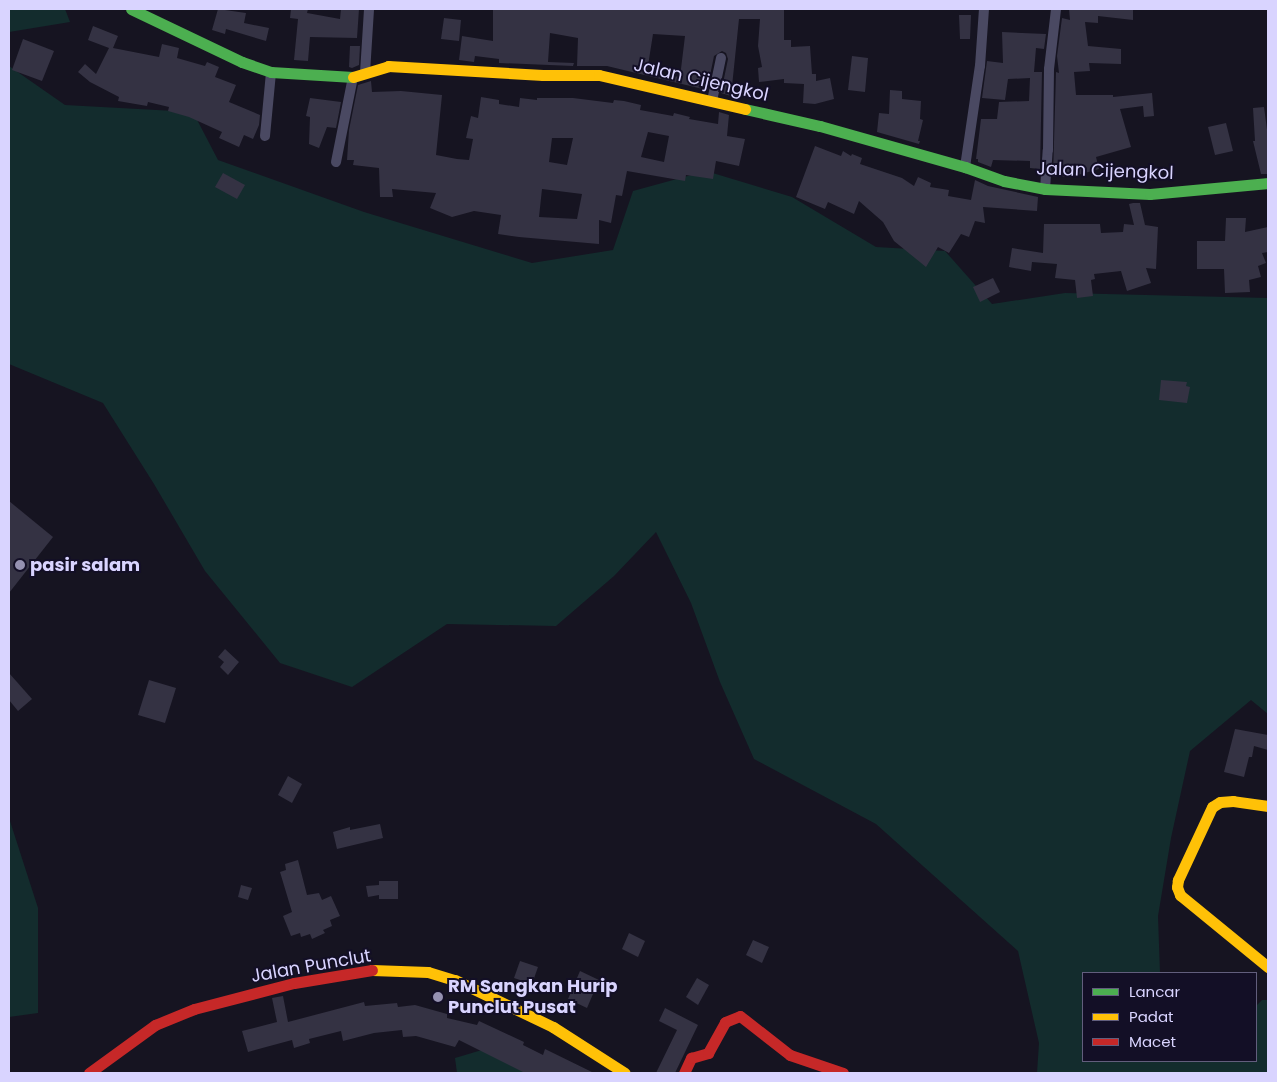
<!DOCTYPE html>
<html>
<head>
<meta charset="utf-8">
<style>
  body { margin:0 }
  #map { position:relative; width:1277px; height:1082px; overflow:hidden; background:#161421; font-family:Poppins,sans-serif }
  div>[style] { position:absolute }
  .green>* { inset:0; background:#132c2d }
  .building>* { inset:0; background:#343243 }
  .street>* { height:10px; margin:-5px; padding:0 5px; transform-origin:5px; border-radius:5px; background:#4a4962 }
  .fast>* { height:11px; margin:-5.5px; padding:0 5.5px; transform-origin:5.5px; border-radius:5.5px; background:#4caf50 }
  .slow>* { height:11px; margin:-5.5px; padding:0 5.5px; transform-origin:5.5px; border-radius:5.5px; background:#ffc107 }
  .jam>* { height:11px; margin:-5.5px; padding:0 5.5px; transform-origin:5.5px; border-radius:5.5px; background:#c62828 }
  .dots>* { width:14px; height:14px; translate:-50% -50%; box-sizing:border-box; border:2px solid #130f26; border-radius:50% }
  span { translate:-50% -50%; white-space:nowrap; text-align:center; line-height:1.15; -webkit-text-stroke:4px #130f26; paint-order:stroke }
  .street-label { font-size:18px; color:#d9d4ff }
  .poi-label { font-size:18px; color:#d9d4ff; font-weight:700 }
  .left { translate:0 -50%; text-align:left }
  .frame { position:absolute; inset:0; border:10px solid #d9d4ff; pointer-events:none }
  .legend { position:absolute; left:1082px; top:972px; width:175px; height:90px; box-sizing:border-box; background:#130f26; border:1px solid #625e7d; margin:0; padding:6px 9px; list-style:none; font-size:15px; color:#d9d4ff }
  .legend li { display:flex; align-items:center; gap:10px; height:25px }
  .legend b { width:25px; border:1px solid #625e7d }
</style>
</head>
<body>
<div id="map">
  <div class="green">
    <div style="clip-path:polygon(9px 9px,65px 9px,70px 22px,9px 32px)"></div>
    <div style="clip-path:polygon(9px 66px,65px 105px,193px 112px,218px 160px,364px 212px,532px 263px,613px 250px,633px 191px,706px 171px,792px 197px,876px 247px,945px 251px,992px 304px,1065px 293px,1268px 298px,1268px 714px,1251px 700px,1190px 751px,1171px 838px,1158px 916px,1160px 973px,1083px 973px,1083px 1061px,1256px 1061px,1256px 1006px,1262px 1000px,1268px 1000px,1268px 1073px,1037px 1073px,1039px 1043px,1018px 951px,876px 824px,754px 759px,720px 682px,691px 603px,656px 532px,614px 576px,556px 626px,447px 624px,352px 687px,280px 663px,205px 571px,154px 484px,103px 403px,9px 364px)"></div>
    <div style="clip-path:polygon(9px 818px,38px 908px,38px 1013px,9px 1017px)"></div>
    <div style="clip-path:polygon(492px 1047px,546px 1073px,457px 1073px,455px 1058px)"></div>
  </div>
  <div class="building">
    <div style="clip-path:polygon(218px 9px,246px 13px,244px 23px,269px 28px,266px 41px,226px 29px,225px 34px,212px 30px)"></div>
    <div style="clip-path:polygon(291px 9px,308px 9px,307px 13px,340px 19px,341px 9px,359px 9px,357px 38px,310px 37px,308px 61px,294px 60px,298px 19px,290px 18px)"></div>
    <div style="clip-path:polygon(evenodd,493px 9px,784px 9px,784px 40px,791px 40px,791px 47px,810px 46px,812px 74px,816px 74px,816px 81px,830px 78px,834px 99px,815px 104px,803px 103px,804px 84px,784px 83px,784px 79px,759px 82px,758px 68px,762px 67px,758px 46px,760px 19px,739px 19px,731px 96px,721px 93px,728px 59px,726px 53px,722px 51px,714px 56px,707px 90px,607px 66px,577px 66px,578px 38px,550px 33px,548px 62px,574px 63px,573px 66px,499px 63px,499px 59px,475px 56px,474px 62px,459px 60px,462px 36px,493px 41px,493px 9px,653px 34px,685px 36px,680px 77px,647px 72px,653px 34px)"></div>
    <div style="clip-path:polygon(1069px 9px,1133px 9px,1133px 20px,1098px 16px,1098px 23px,1085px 22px,1088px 46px,1121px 49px,1121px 64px,1089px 63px,1090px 71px,1074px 72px,1076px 95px,1113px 95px,1113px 97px,1152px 93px,1154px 116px,1144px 117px,1143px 106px,1120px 109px,1131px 147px,1096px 157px,1099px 169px,1074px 176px,1053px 177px,1056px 72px,1059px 73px,1057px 56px,1062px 18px,1070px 20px)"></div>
    <div style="clip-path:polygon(959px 15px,971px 15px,970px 39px,960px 39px)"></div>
    <div style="clip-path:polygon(444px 18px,461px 20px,459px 41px,441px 39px)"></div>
    <div style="clip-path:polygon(93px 26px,118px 36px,113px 48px,159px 57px,162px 44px,179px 48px,177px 58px,205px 66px,207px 62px,219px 67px,215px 77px,236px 85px,229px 102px,260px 115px,259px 125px,253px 139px,244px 135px,239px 147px,219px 138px,222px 132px,189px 117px,168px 111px,169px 107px,148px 102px,147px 106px,118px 101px,119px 97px,90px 82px,78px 72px,85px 64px,96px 74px,109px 48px,88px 40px)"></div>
    <div style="clip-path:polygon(1002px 32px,1046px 34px,1044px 49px,1036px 48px,1034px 72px,1042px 72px,1040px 169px,1030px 168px,1030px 161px,993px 160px,991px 167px,978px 162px,978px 159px,976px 159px,981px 119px,997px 119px,999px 102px,1029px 101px,1030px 78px,1008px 79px,1005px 100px,982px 98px,987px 61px,1003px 63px)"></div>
    <div style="clip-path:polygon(23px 39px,54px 51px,42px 81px,12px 70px)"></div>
    <div style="clip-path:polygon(350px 46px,360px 46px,359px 65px,352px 68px,349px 67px)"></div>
    <div style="clip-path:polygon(852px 56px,868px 58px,865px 92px,848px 90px)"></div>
    <div style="clip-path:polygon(evenodd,371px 81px,372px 92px,401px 91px,442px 95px,436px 155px,457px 159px,469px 160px,473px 139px,466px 138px,471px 116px,478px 118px,481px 97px,499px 100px,499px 104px,519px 107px,520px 98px,537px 100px,537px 98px,573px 98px,613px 103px,614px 100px,624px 101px,641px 105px,640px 110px,673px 116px,674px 113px,690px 117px,689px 119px,718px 124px,719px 112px,729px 115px,727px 136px,745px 139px,739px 166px,716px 161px,713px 179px,686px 175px,685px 181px,627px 171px,622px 196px,616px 195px,611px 223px,599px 220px,599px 244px,519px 237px,498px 234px,501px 215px,474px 211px,452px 217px,430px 208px,436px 193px,392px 189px,393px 197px,380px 197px,379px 168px,353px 165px,354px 160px,347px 160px,349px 130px,358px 85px,371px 81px,648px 132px,669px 136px,664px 162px,641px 157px,648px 132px,371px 81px,552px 138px,573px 138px,567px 165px,549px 162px,552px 138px,371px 81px,542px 189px,582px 194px,577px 219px,539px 217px,542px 189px)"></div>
    <div style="clip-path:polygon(890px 90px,902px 91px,902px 99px,921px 101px,920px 119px,923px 120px,918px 141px,920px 141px,919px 144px,877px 132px,879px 113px,889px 114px)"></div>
    <div style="clip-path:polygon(310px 98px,341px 102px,336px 128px,327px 127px,319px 148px,309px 144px,310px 117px,306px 116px)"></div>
    <div style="clip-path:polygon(1264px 107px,1268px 137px,1268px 174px,1261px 174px,1253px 141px,1255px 141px,1253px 108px)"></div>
    <div style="clip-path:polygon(1226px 123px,1233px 151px,1215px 155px,1208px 127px)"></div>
    <div style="clip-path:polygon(815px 146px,841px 156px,843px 151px,851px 156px,852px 154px,862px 158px,860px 164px,902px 178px,914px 186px,918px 177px,931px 183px,930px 187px,949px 190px,948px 196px,971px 200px,975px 180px,988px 186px,1038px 197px,1037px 211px,983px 207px,985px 223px,975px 221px,969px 237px,961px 234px,949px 253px,938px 247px,926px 267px,894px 241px,883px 222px,859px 201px,854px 214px,828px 202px,825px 209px,796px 197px)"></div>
    <div style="clip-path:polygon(223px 173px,245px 185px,237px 199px,215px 187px)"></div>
    <div style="clip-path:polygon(1133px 203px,1140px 203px,1145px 225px,1158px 227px,1156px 269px,1146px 268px,1151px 283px,1127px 291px,1121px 271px,1094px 274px,1095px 279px,1091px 280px,1093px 296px,1077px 298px,1075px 280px,1055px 278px,1057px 264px,1032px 262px,1031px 271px,1009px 267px,1012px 248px,1043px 253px,1044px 224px,1100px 224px,1101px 233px,1123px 232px,1124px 224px,1134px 225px,1129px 204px)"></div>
    <div style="clip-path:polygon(1226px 218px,1246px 218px,1245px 232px,1268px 227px,1268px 252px,1262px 253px,1266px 263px,1258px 266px,1261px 277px,1249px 280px,1250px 292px,1225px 293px,1224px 269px,1197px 269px,1197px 241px,1225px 241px)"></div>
    <div style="clip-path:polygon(993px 278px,1000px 292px,980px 302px,973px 287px)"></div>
    <div style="clip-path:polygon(1161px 380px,1187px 382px,1186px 386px,1190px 387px,1187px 403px,1159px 400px)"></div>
    <div style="clip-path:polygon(9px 501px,53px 537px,9px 593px)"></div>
    <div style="clip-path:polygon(225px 649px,239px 662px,228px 675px,220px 667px,224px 662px,218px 657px)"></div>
    <div style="clip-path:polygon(9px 673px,32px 699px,18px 711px,9px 700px)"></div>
    <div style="clip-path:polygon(149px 680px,176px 688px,165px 723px,138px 715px)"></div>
    <div style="clip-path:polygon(1235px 729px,1268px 735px,1268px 750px,1254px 746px,1252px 757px,1249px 757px,1244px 777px,1224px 772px)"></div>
    <div style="clip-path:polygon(288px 776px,302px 784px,292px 803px,278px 795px)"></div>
    <div style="clip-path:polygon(380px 824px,383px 838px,337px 849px,333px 832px,350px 827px,350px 830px)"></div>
    <div style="clip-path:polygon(298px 860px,307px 895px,319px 893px,322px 900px,331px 896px,340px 916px,330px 920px,332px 926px,323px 930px,325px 933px,312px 939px,310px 934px,301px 937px,300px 933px,291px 936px,283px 916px,292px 912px,280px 872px,286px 870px,285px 864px)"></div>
    <div style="clip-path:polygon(379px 881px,398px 881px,398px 899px,379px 899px,379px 895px,368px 897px,366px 886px,379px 885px)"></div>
    <div style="clip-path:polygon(241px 885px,252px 888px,248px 900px,238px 897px)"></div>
    <div style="clip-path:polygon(629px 933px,645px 941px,638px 957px,622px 949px)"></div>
    <div style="clip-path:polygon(753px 940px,769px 947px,762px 963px,746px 955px)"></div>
    <div style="clip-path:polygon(520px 961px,538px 967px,532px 984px,514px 978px)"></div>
    <div style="clip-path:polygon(580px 971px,599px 980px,587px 1008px,568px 999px)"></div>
    <div style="clip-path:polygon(697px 978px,709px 985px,698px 1005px,686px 997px)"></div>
    <div style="clip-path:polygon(283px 996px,288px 1022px,364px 1002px,365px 1006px,397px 1003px,398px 1007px,415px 1005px,447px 1014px,447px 1018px,477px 1025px,479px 1021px,524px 1042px,523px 1045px,543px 1055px,545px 1049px,594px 1073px,525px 1073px,459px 1040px,455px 1047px,416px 1036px,403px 1037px,402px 1030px,374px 1033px,343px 1041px,341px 1031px,309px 1039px,310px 1043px,294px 1048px,292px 1040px,248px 1052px,242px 1031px,277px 1022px,272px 998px)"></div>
    <div style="clip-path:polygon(665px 1008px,698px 1025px,675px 1073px,656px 1073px,677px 1030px,659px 1021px)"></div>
  </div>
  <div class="street">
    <div style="left:365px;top:73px;width:64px;rotate:-86.4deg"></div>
    <div style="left:712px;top:101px;width:44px;rotate:-78.2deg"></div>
    <div style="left:265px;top:136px;width:64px;rotate:-84.6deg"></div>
    <div style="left:336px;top:162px;width:87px;rotate:-78.7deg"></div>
    <div style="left:965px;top:167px;width:102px;rotate:-81.6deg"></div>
    <div style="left:980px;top:66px;width:57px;rotate:-86deg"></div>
    <div style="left:1045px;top:189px;width:39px;rotate:-86deg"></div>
    <div style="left:1048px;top:150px;width:81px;rotate:-89.3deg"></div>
    <div style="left:1049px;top:69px;width:60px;rotate:-83.3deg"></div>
  </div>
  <div class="fast">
    <div style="left:131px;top:9px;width:123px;rotate:25.5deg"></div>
    <div style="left:242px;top:62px;width:31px;rotate:19deg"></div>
    <div style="left:271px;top:72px;width:82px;rotate:3.5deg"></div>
    <div style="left:745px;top:109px;width:77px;rotate:12.8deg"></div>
    <div style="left:820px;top:126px;width:151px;rotate:15.8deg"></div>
    <div style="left:965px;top:167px;width:41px;rotate:19.7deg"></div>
    <div style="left:1004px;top:181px;width:42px;rotate:11deg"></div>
    <div style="left:1045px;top:189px;width:105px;rotate:2.7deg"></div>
    <div style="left:1150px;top:194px;width:119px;rotate:-5.3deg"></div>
  </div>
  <div class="slow">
    <div style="left:353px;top:77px;width:37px;rotate:-17deg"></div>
    <div style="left:388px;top:66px;width:155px;rotate:3.3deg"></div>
    <div style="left:543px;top:75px;width:56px"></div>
    <div style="left:599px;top:75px;width:150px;rotate:13.1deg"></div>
    <div style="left:1268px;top:806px;width:35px;rotate:-172deg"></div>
    <div style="left:1233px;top:801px;width:13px;rotate:176deg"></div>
    <div style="left:1220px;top:802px;width:9px;rotate:148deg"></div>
    <div style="left:1212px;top:807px;width:81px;rotate:115deg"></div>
    <div style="left:1178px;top:880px;width:7px;rotate:98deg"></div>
    <div style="left:1177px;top:887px;width:9px;rotate:69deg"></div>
    <div style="left:1180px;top:895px;width:114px;rotate:39.3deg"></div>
    <div style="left:372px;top:970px;width:56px;rotate:2deg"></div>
    <div style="left:428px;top:972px;width:28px;rotate:17deg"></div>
    <div style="left:455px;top:980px;width:109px;rotate:25.6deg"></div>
    <div style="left:553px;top:1027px;width:85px;rotate:32.6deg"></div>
  </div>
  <div class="jam">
    <div style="left:89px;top:1073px;width:82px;rotate:-36deg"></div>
    <div style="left:155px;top:1025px;width:42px;rotate:-22.3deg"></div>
    <div style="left:194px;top:1009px;width:103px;rotate:-14.6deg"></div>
    <div style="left:294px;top:983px;width:79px;rotate:-9.5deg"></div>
    <div style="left:684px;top:1073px;width:17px;rotate:-65deg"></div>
    <div style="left:691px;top:1058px;width:18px;rotate:-16deg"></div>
    <div style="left:708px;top:1053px;width:35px;rotate:-61deg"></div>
    <div style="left:725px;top:1022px;width:16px;rotate:-22deg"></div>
    <div style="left:740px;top:1016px;width:63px;rotate:38deg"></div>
    <div style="left:790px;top:1055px;width:56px;rotate:18.8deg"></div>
  </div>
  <div class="dots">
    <div style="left:20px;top:565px;background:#9591b1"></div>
    <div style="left:438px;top:997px;background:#9591b1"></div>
  </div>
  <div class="street-label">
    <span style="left:701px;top:80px;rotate:13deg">Jalan Cijengkol</span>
    <span style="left:1105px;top:171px;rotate:2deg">Jalan Cijengkol</span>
    <span style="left:311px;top:966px;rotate:-10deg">Jalan Punclut</span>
  </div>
  <div class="poi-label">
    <span class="left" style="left:30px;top:565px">pasir salam</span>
    <span class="left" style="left:448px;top:997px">RM Sangkan Hurip<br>Punclut Pusat</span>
  </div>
  <div class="frame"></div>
  <ul class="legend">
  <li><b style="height:6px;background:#4caf50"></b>Lancar</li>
  <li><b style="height:6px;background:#ffc107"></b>Padat</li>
  <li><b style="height:6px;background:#c62828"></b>Macet</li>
  </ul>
</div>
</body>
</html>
